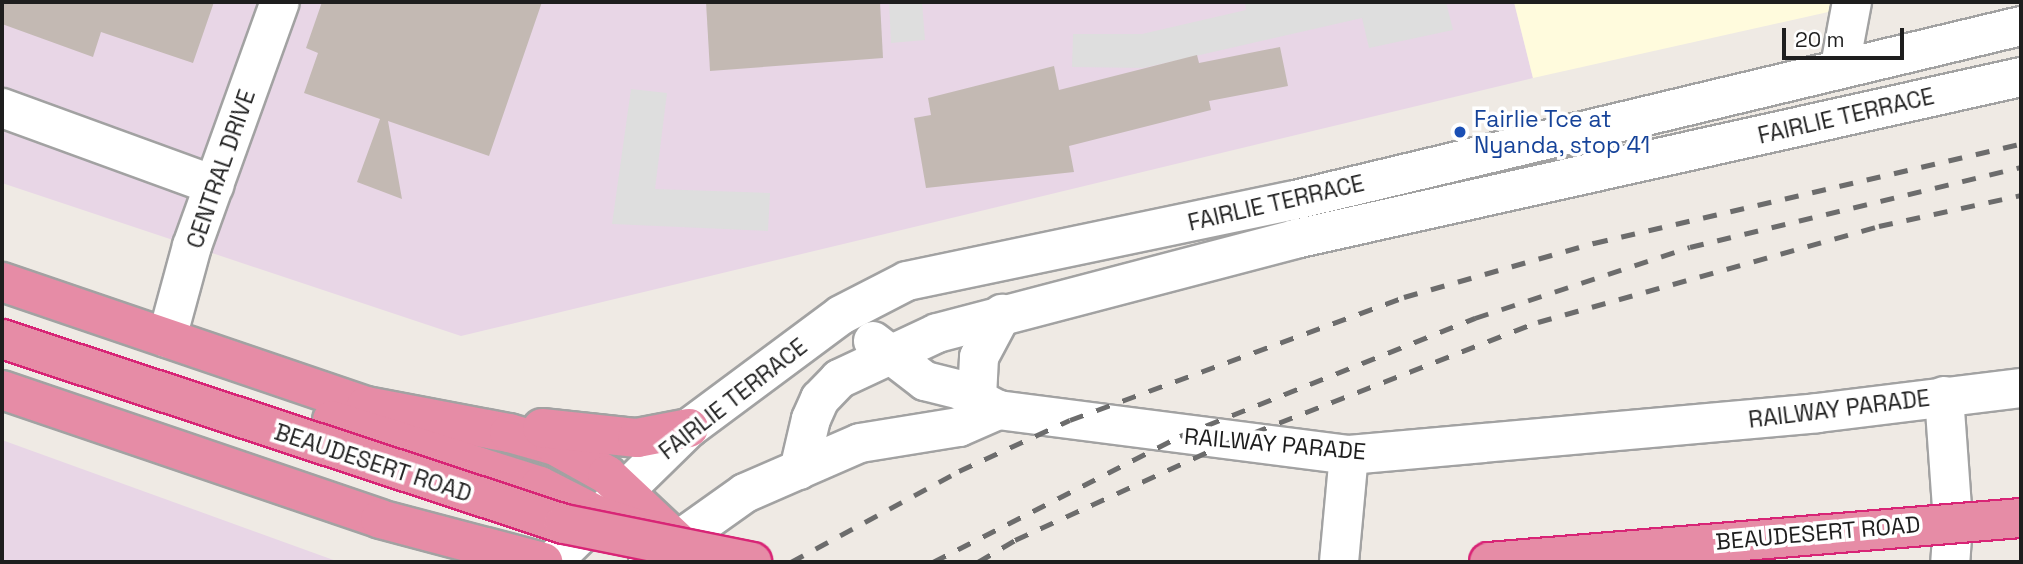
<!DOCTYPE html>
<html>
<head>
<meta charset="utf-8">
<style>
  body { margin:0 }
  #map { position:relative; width:2023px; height:564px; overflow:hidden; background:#efeae4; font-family:"Space Grotesk",sans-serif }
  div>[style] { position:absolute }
  .industrial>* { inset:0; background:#e8d6e6 }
  .education>* { inset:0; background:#fffbdd }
  .parking>* { inset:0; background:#dedede }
  .building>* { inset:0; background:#c3b9b3 }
  .roads { filter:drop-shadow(2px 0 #a2a2a2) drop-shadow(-2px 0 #a2a2a2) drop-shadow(0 2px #a2a2a2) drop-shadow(0 -2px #a2a2a2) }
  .minor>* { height:38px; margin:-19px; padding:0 19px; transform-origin:19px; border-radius:19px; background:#fff }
  .highway>* { height:38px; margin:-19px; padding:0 19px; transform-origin:19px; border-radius:19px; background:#e68ca6 }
  .rail>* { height:5px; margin-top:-2.5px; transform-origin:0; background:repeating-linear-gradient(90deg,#6c6c6c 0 14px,transparent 0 28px) }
  .bridges { filter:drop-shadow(2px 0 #d82576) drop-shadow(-2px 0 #d82576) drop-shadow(0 2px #d82576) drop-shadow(0 -2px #d82576) }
  .highway-bridge>* { height:38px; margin:-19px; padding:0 19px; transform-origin:19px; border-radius:19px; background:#e68ca6 }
  .dots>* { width:19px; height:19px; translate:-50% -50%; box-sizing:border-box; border:4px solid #fff; border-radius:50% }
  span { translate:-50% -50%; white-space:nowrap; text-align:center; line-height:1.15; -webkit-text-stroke:7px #fff; paint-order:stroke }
  .street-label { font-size:23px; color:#1e1e1e }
  .transit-label { font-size:23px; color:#164399 }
  .left { translate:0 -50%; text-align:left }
  .frame { position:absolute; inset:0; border:4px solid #1e1e1e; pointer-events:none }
  .scale { position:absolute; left:1782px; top:28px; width:122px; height:32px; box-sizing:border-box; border:4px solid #1e1e1e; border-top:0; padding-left:9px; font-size:21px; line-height:24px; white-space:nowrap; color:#1e1e1e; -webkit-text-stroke:5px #fff; paint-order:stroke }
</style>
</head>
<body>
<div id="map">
  <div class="industrial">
    <div style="clip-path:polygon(2px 2px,1514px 2px,1533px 78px,461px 336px,2px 183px)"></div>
    <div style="clip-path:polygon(2px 440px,339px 562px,2px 562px)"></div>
  </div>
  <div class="education">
    <div style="clip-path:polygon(1514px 2px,1873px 2px,1533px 78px)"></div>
  </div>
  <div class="parking">
    <div style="clip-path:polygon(889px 2px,922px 2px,925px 40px,891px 43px)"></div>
    <div style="clip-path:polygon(1245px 2px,1446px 2px,1453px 30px,1369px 48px,1362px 18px,1143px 68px,1072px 67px,1073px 34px,1142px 34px,1246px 10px)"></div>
    <div style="clip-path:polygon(631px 89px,667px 93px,655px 189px,770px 193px,768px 231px,612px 224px)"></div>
  </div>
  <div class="building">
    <div style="clip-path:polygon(2px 2px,214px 2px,193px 63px,101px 32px,93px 57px,2px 24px)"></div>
    <div style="clip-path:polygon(322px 2px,542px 2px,489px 156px,388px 121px,402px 199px,357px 182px,380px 119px,304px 93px,318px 53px,306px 48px)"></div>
    <div style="clip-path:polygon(706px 2px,880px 2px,883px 58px,710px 71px)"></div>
    <div style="clip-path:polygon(1280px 47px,1288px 86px,1209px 101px,1211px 110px,1069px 146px,1074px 172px,926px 188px,914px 118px,931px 115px,928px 98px,1054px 66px,1059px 90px,1197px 55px,1199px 63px)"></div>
  </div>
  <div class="roads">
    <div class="minor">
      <div style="left:1840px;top:66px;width:65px;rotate:-79.4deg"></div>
      <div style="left:2px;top:108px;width:226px;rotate:20deg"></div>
      <div style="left:167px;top:338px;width:95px;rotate:-74.8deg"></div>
      <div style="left:192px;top:246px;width:259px;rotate:-70.2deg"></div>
      <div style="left:873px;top:341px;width:66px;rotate:37.6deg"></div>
      <div style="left:925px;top:381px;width:34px;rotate:14deg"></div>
      <div style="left:958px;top:389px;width:45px;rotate:27.7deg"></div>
      <div style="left:1944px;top:396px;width:127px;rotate:85.9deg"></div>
      <div style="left:1953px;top:523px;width:39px;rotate:94deg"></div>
      <div style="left:977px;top:397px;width:40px;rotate:-87.1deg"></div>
      <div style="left:979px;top:357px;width:49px;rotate:-61.9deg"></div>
      <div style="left:799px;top:470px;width:52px;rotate:-76.8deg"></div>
      <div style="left:811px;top:419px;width:22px;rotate:-66deg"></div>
      <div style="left:820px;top:399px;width:28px;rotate:-46deg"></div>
      <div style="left:839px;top:379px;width:108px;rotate:-25.1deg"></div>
      <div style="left:937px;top:333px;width:370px;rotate:-14.7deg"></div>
      <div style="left:1295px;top:239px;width:744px;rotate:-12.58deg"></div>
      <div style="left:552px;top:562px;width:192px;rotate:-44.4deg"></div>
      <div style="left:689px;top:428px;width:189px;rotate:-36.6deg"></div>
      <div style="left:841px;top:315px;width:74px;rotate:-27.3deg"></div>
      <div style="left:907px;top:281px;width:392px;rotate:-11.8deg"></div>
      <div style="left:1291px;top:201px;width:751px;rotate:-13.48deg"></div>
      <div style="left:648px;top:562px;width:119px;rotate:-35.4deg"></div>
      <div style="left:745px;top:493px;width:125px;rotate:-23.5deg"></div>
      <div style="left:860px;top:443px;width:100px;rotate:-9.2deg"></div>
      <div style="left:959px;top:427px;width:43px;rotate:-23.6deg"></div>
      <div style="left:998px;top:410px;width:354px;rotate:7.3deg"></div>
      <div style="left:1349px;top:455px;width:470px;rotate:-5.1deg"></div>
      <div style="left:1817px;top:413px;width:206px;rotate:-7deg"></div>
      <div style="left:1339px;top:562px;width:107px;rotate:-84.7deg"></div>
    </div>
    <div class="highway">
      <div style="left:2px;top:282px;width:385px;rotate:18.8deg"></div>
      <div style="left:366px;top:406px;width:146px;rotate:10.7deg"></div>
      <div style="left:509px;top:433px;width:48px;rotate:15.8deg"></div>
      <div style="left:555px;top:446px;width:60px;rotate:29.1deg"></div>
      <div style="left:607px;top:475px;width:95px;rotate:43.3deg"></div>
      <div style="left:2px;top:390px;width:399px;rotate:18.8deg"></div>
      <div style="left:380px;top:519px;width:169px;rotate:14.8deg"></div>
      <div style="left:332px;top:420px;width:218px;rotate:17.6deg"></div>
      <div style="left:540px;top:486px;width:66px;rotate:27deg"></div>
      <div style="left:599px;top:516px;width:40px;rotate:18deg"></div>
      <div style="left:542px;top:428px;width:96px;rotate:6deg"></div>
      <div style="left:637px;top:438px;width:53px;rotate:-10.9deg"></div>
    </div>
  </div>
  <div class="rail">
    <div style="left:791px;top:562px;width:191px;rotate:-28.4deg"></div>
    <div style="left:959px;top:471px;width:122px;rotate:-24.7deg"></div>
    <div style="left:1070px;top:420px;width:356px;rotate:-20.2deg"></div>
    <div style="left:1404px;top:297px;width:198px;rotate:-15.9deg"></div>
    <div style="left:1594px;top:243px;width:438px;rotate:-13.1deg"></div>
    <div style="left:933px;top:562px;width:277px;rotate:-27deg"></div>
    <div style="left:1180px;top:436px;width:318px;rotate:-21.8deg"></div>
    <div style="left:1475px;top:318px;width:226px;rotate:-18.3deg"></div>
    <div style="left:1690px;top:247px;width:341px;rotate:-13.6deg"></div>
    <div style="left:978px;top:562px;width:43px;rotate:-30.7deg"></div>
    <div style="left:1015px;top:540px;width:233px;rotate:-24.6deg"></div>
    <div style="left:1227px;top:443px;width:334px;rotate:-21.3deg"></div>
    <div style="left:1538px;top:322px;width:354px;rotate:-15.7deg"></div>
    <div style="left:1879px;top:226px;width:145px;rotate:-12.3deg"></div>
  </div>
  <div class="bridges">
    <div class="highway-bridge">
      <div style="left:2px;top:339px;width:592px;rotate:18.22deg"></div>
      <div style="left:564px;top:524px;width:192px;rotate:11.4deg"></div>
      <div style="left:1489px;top:562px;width:534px;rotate:-4.73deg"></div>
    </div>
  </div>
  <div class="dots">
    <div style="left:1460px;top:132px;background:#1a4fb4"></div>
  </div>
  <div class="street-label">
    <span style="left:1846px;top:116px;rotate:-13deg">FAIRLIE TERRACE</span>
    <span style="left:221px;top:169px;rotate:-71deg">CENTRAL DRIVE</span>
    <span style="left:1276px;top:203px;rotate:-13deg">FAIRLIE TERRACE</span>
    <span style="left:733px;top:399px;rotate:-38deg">FAIRLIE TERRACE</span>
    <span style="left:1839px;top:409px;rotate:-7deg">RAILWAY PARADE</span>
    <span style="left:1275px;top:444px;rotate:5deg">RAILWAY PARADE</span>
    <span style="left:373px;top:463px;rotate:18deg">BEAUDESERT ROAD</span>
    <span style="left:1818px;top:533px;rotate:-5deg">BEAUDESERT ROAD</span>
  </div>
  <div class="transit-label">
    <span class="left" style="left:1474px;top:132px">Fairlie Tce at<br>Nyanda, stop 41</span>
  </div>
  <div class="frame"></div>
  <div class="scale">20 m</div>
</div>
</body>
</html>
